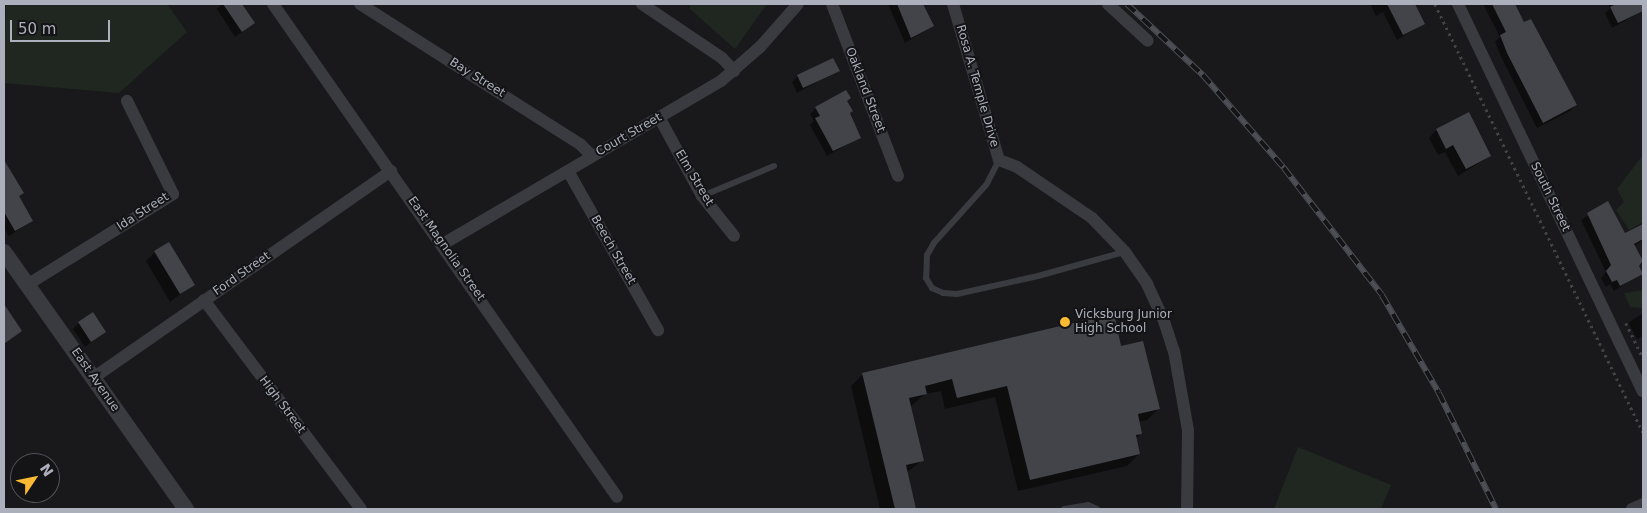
<!DOCTYPE html>
<html>
<head>
<meta charset="utf-8">
<style>
  body { margin:0 }
  #map { position:relative; width:1647px; height:513px; overflow:hidden; background:#19191c; font-family:"DejaVu Sans",sans-serif }
  div>[style] { position:absolute }
  .green>* { inset:0; background:#1f2720 }
  .shadow>* { inset:0; background:#0007 }
  .building>* { inset:0; background:#434449 }
  .path>* { height:2.5px; margin-top:-1.25px; transform-origin:0; background:repeating-linear-gradient(90deg,#404248 0 2.5px,transparent 0 6.5px) }
  .service>* { height:6px; margin:-3px; padding:0 3px; transform-origin:3px; border-radius:3px; background:#3a3b41 }
  .minor>* { height:12px; margin:-6px; padding:0 6px; transform-origin:6px; border-radius:6px; background:#3a3b41 }
  .tertiary>* { height:16px; margin:-8px; padding:0 8px; transform-origin:8px; border-radius:8px; background:#3a3b41 }
  .rail>* { height:5.5px; margin-top:-2.75px; transform-origin:0; background:repeating-linear-gradient(90deg,#141417 0 11px,#4d4f56 0 22px); box-sizing:border-box; border-block:1px solid #4d4f56 }
  .dots>* { width:14px; height:14px; translate:-50% -50%; box-sizing:border-box; border:2px solid #141417; border-radius:50% }
  span { translate:-50% -50%; white-space:nowrap; text-align:center; line-height:1.15; -webkit-text-stroke:4px #141417; paint-order:stroke }
  .street-label { font-size:12px; color:#abb0bc }
  .poi-label { font-size:12px; color:#abb0bc }
  .left { translate:0 -50%; text-align:left }
  .frame { position:absolute; inset:0; border:5px solid #abb0bc; pointer-events:none }
  .north { position:absolute; left:10px; top:453px; width:50px; height:50px; box-sizing:border-box; background:#141417; border:1px solid #505259; border-radius:50%; rotate:56deg; font-size:14px; font-weight:700; line-height:20px; text-align:center; color:#abb0bc }
  .north::after { content:''; display:block; margin:auto; width:18px; height:22px; background:#faba33; clip-path:polygon(50% 0,100% 100%,50% 72%,0 100%) }
  .scale { position:absolute; left:10px; top:20px; width:100px; height:22px; box-sizing:border-box; border:2px solid #abb0bc; border-top:0; padding-left:6px; font-size:15px; line-height:18px; white-space:nowrap; color:#abb0bc; -webkit-text-stroke:4px #141417; paint-order:stroke }
</style>
</head>
<body>
<div id="map">
  <div class="green">
    <div style="clip-path:polygon(6px 4px,167px 4px,187px 32px,119px 93px,4px 83px)"></div>
    <div style="clip-path:polygon(690px 4px,767px 4px,735px 49px,690px 9px)"></div>
    <div style="clip-path:polygon(1643px 155px,1643px 226px,1641px 223px,1629px 230px,1616px 210px,1624px 202px,1617px 189px)"></div>
    <div style="clip-path:polygon(1643px 290px,1643px 308px,1630px 307px,1624px 293px)"></div>
    <div style="clip-path:polygon(1298px 447px,1391px 485px,1381px 509px,1274px 509px)"></div>
  </div>
  <div class="shadow">
    <div style="clip-path:polygon(222px 4px,241px 4px,254px 23px,235px 37px,217px 9px)"></div>
    <div style="clip-path:polygon(888px 4px,922px 4px,933px 26px,905px 43px)"></div>
    <div style="clip-path:polygon(1370px 4px,1411px 4px,1423px 24px,1397px 40px,1383px 12px,1376px 16px)"></div>
    <div style="clip-path:polygon(1483px 4px,1513px 4px,1576px 105px,1570px 111px,1537px 128px,1502px 59px,1495px 42px,1500px 37px)"></div>
    <div style="clip-path:polygon(1608px 4px,1641px 4px,1643px 11px,1612px 28px,1605px 13px,1610px 9px)"></div>
    <div style="clip-path:polygon(838px 70px,797px 93px,792px 82px,798px 76px)"></div>
    <div style="clip-path:polygon(846px 102px,860px 137px,827px 156px,810px 125px,814px 121px,810px 114px,816px 108px)"></div>
    <div style="clip-path:polygon(1468px 114px,1490px 156px,1458px 176px,1445px 152px,1438px 155px,1429px 138px,1436px 130px)"></div>
    <div style="clip-path:polygon(5px 164px,22px 193px,18px 197px,32px 221px,9px 236px,4px 228px)"></div>
    <div style="clip-path:polygon(1608px 203px,1625px 235px,1641px 226px,1643px 231px,1643px 240px,1634px 246px,1643px 263px,1638px 267px,1642px 273px,1614px 291px,1610px 284px,1606px 287px,1601px 278px,1606px 272px,1581px 220px)"></div>
    <div style="clip-path:polygon(155px 252px,193px 284px,170px 302px,146px 261px)"></div>
    <div style="clip-path:polygon(7px 311px,21px 331px,4px 345px,4px 314px)"></div>
    <div style="clip-path:polygon(1643px 313px,1643px 336px,1637px 339px,1628px 323px)"></div>
    <div style="clip-path:polygon(79px 323px,104px 331px,85px 347px,73px 329px)"></div>
    <div style="clip-path:polygon(1120px 348px,1158px 409px,1147px 420px,1138px 422px,1141px 433px,1136px 439px,1139px 454px,1127px 466px,1018px 491px,995px 397px,945px 409px,941px 391px,925px 394px,910px 407px,923px 460px,906px 473px,915px 509px,880px 509px,851px 386px,863px 374px)"></div>
  </div>
  <div class="building">
    <div style="clip-path:polygon(223px 4px,242px 4px,255px 23px,242px 32px)"></div>
    <div style="clip-path:polygon(897px 4px,923px 4px,934px 26px,911px 38px)"></div>
    <div style="clip-path:polygon(1387px 4px,1415px 4px,1425px 24px,1403px 35px)"></div>
    <div style="clip-path:polygon(1492px 4px,1515px 4px,1524px 22px,1531px 19px,1577px 105px,1543px 123px,1507px 53px,1500px 35px,1506px 32px)"></div>
    <div style="clip-path:polygon(1616px 4px,1643px 4px,1643px 11px,1618px 23px,1610px 7px)"></div>
    <div style="clip-path:polygon(833px 58px,840px 71px,803px 88px,797px 75px)"></div>
    <div style="clip-path:polygon(846px 90px,851px 98px,847px 101px,853px 111px,850px 113px,861px 138px,833px 151px,815px 118px,820px 116px,815px 107px)"></div>
    <div style="clip-path:polygon(1469px 112px,1491px 156px,1466px 169px,1453px 145px,1446px 149px,1436px 129px)"></div>
    <div style="clip-path:polygon(4px 160px,24px 193px,19px 196px,33px 221px,15px 231px,4px 212px)"></div>
    <div style="clip-path:polygon(1608px 201px,1625px 233px,1643px 224px,1643px 239px,1634px 244px,1643px 261px,1639px 266px,1643px 274px,1620px 286px,1617px 280px,1612px 282px,1606px 271px,1611px 265px,1587px 213px)"></div>
    <div style="clip-path:polygon(169px 242px,195px 285px,180px 294px,154px 251px)"></div>
    <div style="clip-path:polygon(4px 304px,22px 331px,4px 344px)"></div>
    <div style="clip-path:polygon(93px 312px,106px 332px,91px 342px,78px 322px)"></div>
    <div style="clip-path:polygon(1107px 315px,1108px 319px,1115px 318px,1121px 346px,1143px 341px,1160px 409px,1138px 414px,1142px 434px,1136px 435px,1140px 454px,1030px 480px,1007px 386px,957px 398px,952px 379px,925px 386px,927px 394px,909px 398px,924px 461px,906px 465px,916px 509px,895px 509px,862px 373px)"></div>
  </div>
  <div class="path">
    <div style="left:1435px;top:4px;width:476px;rotate:64.1deg"></div>
    <div style="left:1626px;top:323px;width:39px;rotate:64deg"></div>
  </div>
  <div class="service">
    <div style="left:999px;top:160px;width:28px;rotate:117deg"></div>
    <div style="left:986px;top:185px;width:78px;rotate:131.9deg"></div>
    <div style="left:934px;top:243px;width:14px;rotate:120deg"></div>
    <div style="left:927px;top:255px;width:23px;rotate:92deg"></div>
    <div style="left:926px;top:278px;width:12px;rotate:59deg"></div>
    <div style="left:932px;top:288px;width:12px;rotate:24deg"></div>
    <div style="left:943px;top:293px;width:14px;rotate:4deg"></div>
    <div style="left:957px;top:294px;width:83px;rotate:-12.5deg"></div>
    <div style="left:1038px;top:276px;width:89px;rotate:-15.6deg"></div>
    <div style="left:702px;top:196px;width:78px;rotate:-22.6deg"></div>
    <div style="left:1064px;top:509px;width:24px;rotate:-9deg"></div>
    <div style="left:1088px;top:505px;width:10px;rotate:24deg"></div>
  </div>
  <div class="minor">
    <div style="left:273px;top:4px;width:601px;rotate:55.09deg"></div>
    <div style="left:360px;top:4px;width:261px;rotate:32.5deg"></div>
    <div style="left:580px;top:144px;width:17px;rotate:45deg"></div>
    <div style="left:642px;top:4px;width:97px;rotate:34deg"></div>
    <div style="left:722px;top:58px;width:18px;rotate:47deg"></div>
    <div style="left:832px;top:4px;width:184px;rotate:69deg"></div>
    <div style="left:953px;top:4px;width:163px;rotate:73.6deg"></div>
    <div style="left:999px;top:160px;width:19px;rotate:21deg"></div>
    <div style="left:1017px;top:167px;width:91px;rotate:34.2deg"></div>
    <div style="left:1092px;top:218px;width:47px;rotate:45.9deg"></div>
    <div style="left:1125px;top:252px;width:39px;rotate:55deg"></div>
    <div style="left:1147px;top:284px;width:38px;rotate:65deg"></div>
    <div style="left:1163px;top:318px;width:35px;rotate:72deg"></div>
    <div style="left:1174px;top:351px;width:80px;rotate:80deg"></div>
    <div style="left:1188px;top:430px;width:79px;rotate:90.7deg"></div>
    <div style="left:1108px;top:4px;width:54px;rotate:42.8deg"></div>
    <div style="left:1458px;top:4px;width:429px;rotate:64.5deg"></div>
    <div style="left:659px;top:117px;width:90px;rotate:61.4deg"></div>
    <div style="left:702px;top:196px;width:51px;rotate:51.3deg"></div>
    <div style="left:568px;top:171px;width:183px;rotate:60.5deg"></div>
    <div style="left:443px;top:244px;width:322px;rotate:-30.4deg"></div>
    <div style="left:721px;top:81px;width:52px;rotate:-41.1deg"></div>
    <div style="left:760px;top:47px;width:57px;rotate:-48.5deg"></div>
    <div style="left:27px;top:285px;width:172px;rotate:-31.9deg"></div>
    <div style="left:173px;top:194px;width:104px;rotate:-116.3deg"></div>
    <div style="left:204px;top:300px;width:261px;rotate:53.1deg"></div>
    <div style="left:93px;top:378px;width:363px;rotate:-34.8deg"></div>
    <div style="left:1632px;top:509px;width:12px;rotate:-24deg"></div>
  </div>
  <div class="tertiary">
    <div style="left:4px;top:252px;width:315px;rotate:54.7deg"></div>
  </div>
  <div class="rail">
    <div style="left:1127px;top:4px;width:104px;rotate:43.1deg"></div>
    <div style="left:1203px;top:75px;width:123px;rotate:48.9deg"></div>
    <div style="left:1284px;top:168px;width:160px;rotate:52.3deg"></div>
    <div style="left:1382px;top:295px;width:113px;rotate:59.8deg"></div>
    <div style="left:1439px;top:393px;width:129px;rotate:63.8deg"></div>
  </div>
  <div class="dots">
    <div style="left:1065px;top:322px;background:#faba33"></div>
  </div>
  <div class="street-label">
    <span style="left:477px;top:78px;rotate:32deg">Bay Street</span>
    <span style="left:977px;top:86px;rotate:74deg">Rosa A. Temple Drive</span>
    <span style="left:865px;top:90px;rotate:69deg">Oakland Street</span>
    <span style="left:629px;top:135px;rotate:-30deg">Court Street</span>
    <span style="left:694px;top:178px;rotate:59deg">Elm Street</span>
    <span style="left:1550px;top:197px;rotate:64deg">South Street</span>
    <span style="left:143px;top:212px;rotate:-33deg">Ida Street</span>
    <span style="left:446px;top:249px;rotate:55deg">East Magnolia Street</span>
    <span style="left:613px;top:250px;rotate:60deg">Beech Street</span>
    <span style="left:242px;top:274px;rotate:-35deg">Ford Street</span>
    <span style="left:95px;top:380px;rotate:55deg">East Avenue</span>
    <span style="left:282px;top:405px;rotate:53deg">High Street</span>
  </div>
  <div class="poi-label">
    <span class="left" style="left:1075px;top:322px">Vicksburg Junior<br>High School</span>
  </div>
  <div class="frame"></div>
  <div class="north">N</div>
  <div class="scale">50 m</div>
</div>
</body>
</html>
